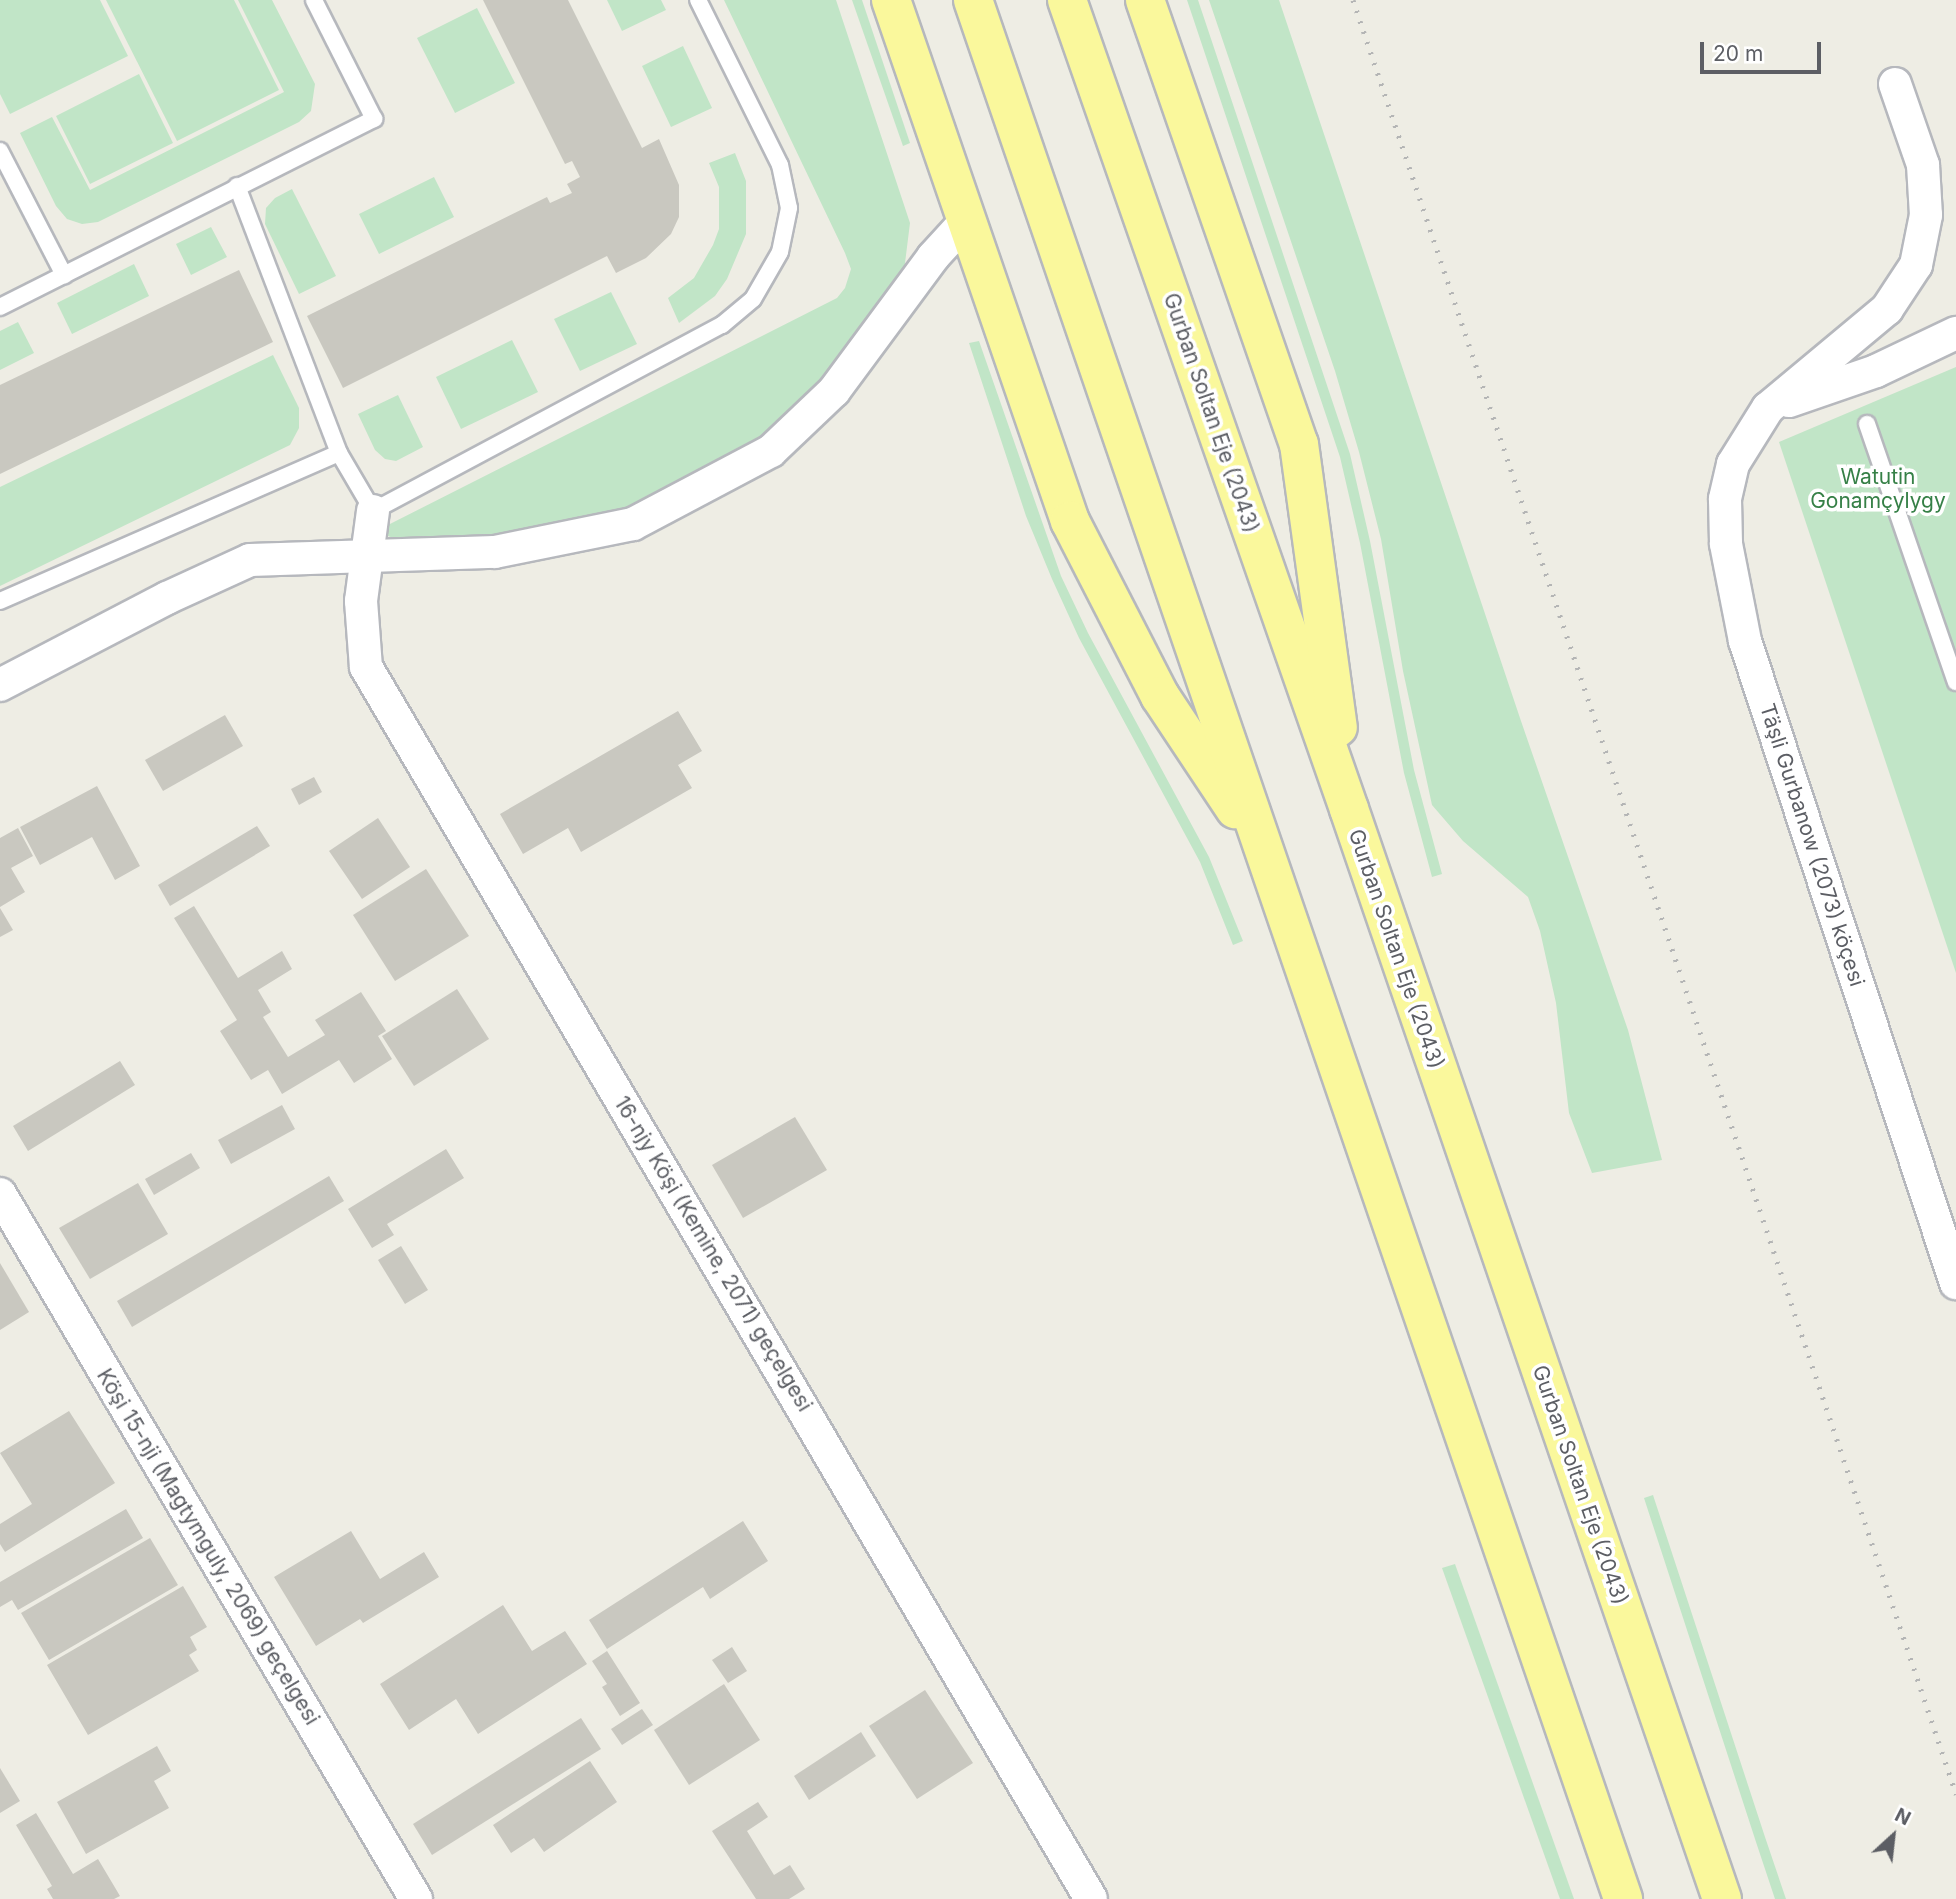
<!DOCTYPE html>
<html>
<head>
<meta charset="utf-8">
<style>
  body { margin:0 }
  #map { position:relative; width:1956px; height:1899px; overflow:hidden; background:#eeede4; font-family:Inter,sans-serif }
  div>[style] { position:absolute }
  .green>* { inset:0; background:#c1e5c7 }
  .building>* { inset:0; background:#c9c8c0 }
  .roads { filter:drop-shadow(2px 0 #b6b8bd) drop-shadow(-2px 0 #b6b8bd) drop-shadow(0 2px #b6b8bd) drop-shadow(0 -2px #b6b8bd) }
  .service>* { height:16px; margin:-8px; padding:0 8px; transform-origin:8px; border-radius:8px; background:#fff }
  .minor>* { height:32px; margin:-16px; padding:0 16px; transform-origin:16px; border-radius:16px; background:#fff }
  .trunk>* { height:38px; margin:-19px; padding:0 19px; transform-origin:19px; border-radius:19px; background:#faf89c }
  .rail>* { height:5px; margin-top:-2.5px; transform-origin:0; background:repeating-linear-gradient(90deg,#b4b5b5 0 2px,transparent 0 11px) }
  span { translate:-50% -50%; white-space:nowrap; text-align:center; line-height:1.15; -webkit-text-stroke:7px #fff; paint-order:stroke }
  .street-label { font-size:21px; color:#5c5e64 }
  .park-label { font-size:21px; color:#368047 }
  .north { position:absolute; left:1858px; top:1801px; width:70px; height:70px; -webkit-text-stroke:5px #fff; paint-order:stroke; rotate:27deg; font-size:19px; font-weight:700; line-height:28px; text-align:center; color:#5c5e64 }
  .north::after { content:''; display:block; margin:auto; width:24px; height:32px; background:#5c5e64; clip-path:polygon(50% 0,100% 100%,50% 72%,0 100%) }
  .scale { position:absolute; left:1700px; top:42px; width:121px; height:32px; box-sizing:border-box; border:4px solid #5c5e64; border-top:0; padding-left:9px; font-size:21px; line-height:24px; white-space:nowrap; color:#5c5e64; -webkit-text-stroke:5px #fff; paint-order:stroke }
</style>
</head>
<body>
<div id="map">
  <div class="green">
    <div style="clip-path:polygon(0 0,100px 0,128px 56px,10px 114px,0 94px)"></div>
    <div style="clip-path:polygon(106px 0,234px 0,279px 90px,177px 141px)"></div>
    <div style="clip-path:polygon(238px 0,272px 0,315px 84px,311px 111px,299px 122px,98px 222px,82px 224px,67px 219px,56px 206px,20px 133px,52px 117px,90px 190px,284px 92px)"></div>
    <div style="clip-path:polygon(607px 0,661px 0,666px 10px,622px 31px)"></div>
    <div style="clip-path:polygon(724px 0,836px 0,910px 223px,902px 287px,865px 358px,712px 480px,589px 524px,489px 541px,408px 544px,383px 534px,384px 527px,837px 298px,845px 288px,851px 269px,845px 253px)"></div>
    <div style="clip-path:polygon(852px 0,862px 0,910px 143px,903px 146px)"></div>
    <div style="clip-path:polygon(1187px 0,1198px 0,1350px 454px,1370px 541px,1414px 770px,1442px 874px,1432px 877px,1404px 773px,1360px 543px,1340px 457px)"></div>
    <div style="clip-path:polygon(1209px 0,1279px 0,1521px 721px,1628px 1030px,1662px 1160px,1592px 1173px,1569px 1113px,1556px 1003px,1540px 931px,1528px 897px,1463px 841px,1432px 805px,1403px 671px,1381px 539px,1359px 452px,1335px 371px)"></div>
    <div style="clip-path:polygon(477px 8px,515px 83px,455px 113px,417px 38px)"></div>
    <div style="clip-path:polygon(683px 46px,712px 108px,671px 127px,642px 66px)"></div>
    <div style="clip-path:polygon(139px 74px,173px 143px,90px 184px,56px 116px)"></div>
    <div style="clip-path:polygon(735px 153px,746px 181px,746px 234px,727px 279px,715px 296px,679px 323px,668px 298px,694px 278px,713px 245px,719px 229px,719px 187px,709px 163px)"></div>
    <div style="clip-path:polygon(434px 177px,454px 217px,379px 254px,359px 214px)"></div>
    <div style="clip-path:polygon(292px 189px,336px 276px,299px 294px,265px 224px,266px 208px,275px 198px)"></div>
    <div style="clip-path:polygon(211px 227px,227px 257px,191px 275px,176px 244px)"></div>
    <div style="clip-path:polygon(134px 264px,149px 296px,72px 334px,57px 303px)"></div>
    <div style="clip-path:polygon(611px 292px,637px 344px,580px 371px,554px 319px)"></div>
    <div style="clip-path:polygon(18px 322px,34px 353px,0 370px,0 331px)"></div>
    <div style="clip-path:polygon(512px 340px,538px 392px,461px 429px,436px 377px)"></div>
    <div style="clip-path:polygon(979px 341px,1061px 576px,1088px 633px,1209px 857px,1243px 941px,1233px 945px,1200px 862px,1079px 638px,1052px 579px,1026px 516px,969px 343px)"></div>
    <div style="clip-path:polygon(273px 355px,299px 408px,299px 428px,290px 445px,0 586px,0 487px)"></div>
    <div style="clip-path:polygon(1956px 367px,1956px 973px,1779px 442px)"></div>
    <div style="clip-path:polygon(398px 395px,423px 447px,396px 461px,385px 459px,375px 450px,358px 414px)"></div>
    <div style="clip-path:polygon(1653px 1495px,1765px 1837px,1786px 1899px,1775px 1899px,1756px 1842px,1644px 1498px)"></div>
    <div style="clip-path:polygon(1455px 1564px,1574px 1899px,1560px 1899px,1442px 1568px)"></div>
  </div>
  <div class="building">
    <div style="clip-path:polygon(483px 0,568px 0,642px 148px,659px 139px,679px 185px,679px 217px,671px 234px,646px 258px,616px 273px,607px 256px,343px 388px,307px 316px,547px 197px,550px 203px,572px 193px,567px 184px,580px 177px,572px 161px,565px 164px)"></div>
    <div style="clip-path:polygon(239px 270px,273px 342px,0 474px,0 385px)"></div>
    <div style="clip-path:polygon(678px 711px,702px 751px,678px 765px,692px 788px,581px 852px,568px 828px,523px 854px,500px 814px)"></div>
    <div style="clip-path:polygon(225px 715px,243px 746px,163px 791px,145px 760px)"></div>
    <div style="clip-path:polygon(314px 777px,322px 792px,299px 805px,291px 789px)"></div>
    <div style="clip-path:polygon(97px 786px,140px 866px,115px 880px,92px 837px,40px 865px,20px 827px)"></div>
    <div style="clip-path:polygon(378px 818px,410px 867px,362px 899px,329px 851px)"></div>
    <div style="clip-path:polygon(257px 826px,270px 846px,170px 906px,158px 885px)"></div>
    <div style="clip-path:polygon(18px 828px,33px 856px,11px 868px,25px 892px,0 907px,0 838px)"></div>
    <div style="clip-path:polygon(426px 869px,469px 936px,395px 981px,353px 915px)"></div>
    <div style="clip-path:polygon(194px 906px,238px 978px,282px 951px,292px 969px,258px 990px,271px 1012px,263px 1017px,288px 1057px,325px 1035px,315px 1020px,361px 992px,386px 1031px,378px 1036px,392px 1059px,354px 1083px,339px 1060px,282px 1094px,268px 1070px,251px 1080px,220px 1031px,237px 1020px,174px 918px)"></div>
    <div style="clip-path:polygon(0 908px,13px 930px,0 937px)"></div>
    <div style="clip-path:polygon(457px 989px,489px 1039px,414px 1086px,382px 1036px)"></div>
    <div style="clip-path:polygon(120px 1061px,135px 1085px,28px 1151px,13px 1126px)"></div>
    <div style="clip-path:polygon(282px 1105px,295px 1129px,231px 1164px,218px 1140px)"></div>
    <div style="clip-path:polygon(795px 1117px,827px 1170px,743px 1218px,712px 1165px)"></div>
    <div style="clip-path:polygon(446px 1149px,464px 1178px,387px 1224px,394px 1235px,372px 1248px,348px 1209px)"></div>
    <div style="clip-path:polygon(191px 1153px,200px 1168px,154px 1195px,145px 1179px)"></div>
    <div style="clip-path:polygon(329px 1176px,344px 1201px,132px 1327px,117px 1301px)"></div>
    <div style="clip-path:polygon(138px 1183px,168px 1234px,90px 1279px,59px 1228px)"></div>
    <div style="clip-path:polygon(401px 1246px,428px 1290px,405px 1304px,378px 1260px)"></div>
    <div style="clip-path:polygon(0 1263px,29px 1312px,0 1330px)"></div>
    <div style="clip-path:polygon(69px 1411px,115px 1483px,5px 1552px,0 1544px,0 1524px,32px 1504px,0 1453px)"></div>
    <div style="clip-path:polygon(126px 1509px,143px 1538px,18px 1610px,12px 1600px,0 1607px,0 1582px)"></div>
    <div style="clip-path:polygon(743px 1521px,768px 1561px,710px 1599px,703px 1587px,607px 1649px,589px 1620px)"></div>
    <div style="clip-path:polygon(351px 1531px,380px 1579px,424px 1552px,439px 1577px,363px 1623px,360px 1619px,316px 1646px,274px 1577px)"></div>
    <div style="clip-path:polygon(150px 1538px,178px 1585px,49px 1660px,21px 1613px)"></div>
    <div style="clip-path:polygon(183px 1586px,207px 1627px,190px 1637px,197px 1650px,189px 1655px,199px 1671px,88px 1735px,47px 1665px)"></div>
    <div style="clip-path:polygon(503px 1605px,532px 1651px,565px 1631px,587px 1664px,478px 1734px,456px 1699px,409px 1730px,380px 1684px)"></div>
    <div style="clip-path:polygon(732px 1647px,747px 1671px,728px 1683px,712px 1660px)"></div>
    <div style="clip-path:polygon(607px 1651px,640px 1703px,620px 1716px,602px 1687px,607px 1684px,592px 1661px)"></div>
    <div style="clip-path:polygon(724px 1684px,760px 1740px,689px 1785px,654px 1730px)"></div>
    <div style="clip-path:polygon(925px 1690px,973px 1763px,917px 1799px,869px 1726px)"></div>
    <div style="clip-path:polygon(642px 1709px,653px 1725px,622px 1745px,611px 1729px)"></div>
    <div style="clip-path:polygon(581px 1718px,601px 1749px,432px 1855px,413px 1824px)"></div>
    <div style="clip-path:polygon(861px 1732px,876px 1756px,809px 1800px,794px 1776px)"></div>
    <div style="clip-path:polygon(157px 1746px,171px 1771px,154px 1781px,169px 1808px,86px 1854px,57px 1802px)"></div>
    <div style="clip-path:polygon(590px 1761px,617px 1802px,544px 1852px,534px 1838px,511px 1853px,493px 1825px)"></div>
    <div style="clip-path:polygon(0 1768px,20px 1801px,0 1813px)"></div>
    <div style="clip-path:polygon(758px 1802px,768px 1817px,747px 1831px,774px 1875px,790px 1865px,805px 1889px,789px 1899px,756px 1899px,712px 1831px)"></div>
    <div style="clip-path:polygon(36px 1813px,73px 1874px,98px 1859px,120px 1896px,114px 1899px,53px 1899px,47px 1889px,52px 1886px,16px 1825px)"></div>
  </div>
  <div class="roads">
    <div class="service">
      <div style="left:0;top:151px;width:140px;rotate:62.7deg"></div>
      <div style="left:237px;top:186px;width:286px;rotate:69.1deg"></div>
      <div style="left:0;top:307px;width:419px;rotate:-26.7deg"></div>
      <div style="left:374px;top:119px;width:133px;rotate:-116.8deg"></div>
      <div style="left:1867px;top:424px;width:273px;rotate:71deg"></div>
      <div style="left:0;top:601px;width:370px;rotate:-23.6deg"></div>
      <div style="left:339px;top:453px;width:67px;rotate:59.6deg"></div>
      <div style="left:373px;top:511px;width:395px;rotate:-28.1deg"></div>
      <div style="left:722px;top:325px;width:40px;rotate:-40deg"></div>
      <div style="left:753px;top:299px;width:54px;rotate:-60.1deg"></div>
      <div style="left:780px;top:252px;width:45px;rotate:-78.4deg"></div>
      <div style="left:789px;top:208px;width:44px;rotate:-101.8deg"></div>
      <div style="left:780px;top:165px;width:184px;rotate:-116.4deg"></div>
    </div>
    <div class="minor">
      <div style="left:1895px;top:84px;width:86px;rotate:70.9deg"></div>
      <div style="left:1923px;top:165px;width:50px;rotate:86.6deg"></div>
      <div style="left:1926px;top:215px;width:51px;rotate:101.3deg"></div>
      <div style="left:1916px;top:265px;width:53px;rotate:123.4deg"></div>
      <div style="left:1887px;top:309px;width:155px;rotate:140.2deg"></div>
      <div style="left:1768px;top:408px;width:66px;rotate:122deg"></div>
      <div style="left:1733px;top:464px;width:36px;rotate:103deg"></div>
      <div style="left:1725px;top:499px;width:45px;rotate:88.7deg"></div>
      <div style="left:1726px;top:544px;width:99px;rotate:78.9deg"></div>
      <div style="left:1745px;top:641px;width:676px;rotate:71.81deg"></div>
      <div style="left:1789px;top:401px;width:92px;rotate:-19deg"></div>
      <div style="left:1876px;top:371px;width:89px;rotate:-25.4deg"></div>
      <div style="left:373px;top:511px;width:91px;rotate:97.6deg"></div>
      <div style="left:361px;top:601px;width:66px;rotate:85.7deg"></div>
      <div style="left:366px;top:667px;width:1429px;rotate:59.52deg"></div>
      <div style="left:0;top:685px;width:188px;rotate:-27.5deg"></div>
      <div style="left:167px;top:598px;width:91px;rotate:-24.6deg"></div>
      <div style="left:250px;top:560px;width:245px;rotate:-1.9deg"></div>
      <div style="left:495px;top:552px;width:141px;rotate:-11.5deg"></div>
      <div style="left:633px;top:524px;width:156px;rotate:-27.9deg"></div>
      <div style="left:771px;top:451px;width:87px;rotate:-43.6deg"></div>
      <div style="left:834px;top:391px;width:167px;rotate:-53.5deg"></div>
      <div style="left:933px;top:257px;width:50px;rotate:-47.4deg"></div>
      <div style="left:0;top:1194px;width:819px;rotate:59.46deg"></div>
    </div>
    <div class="trunk">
      <div style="left:891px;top:0;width:551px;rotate:71.04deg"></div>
      <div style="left:1070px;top:521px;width:197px;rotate:62.8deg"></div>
      <div style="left:1160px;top:696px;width:136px;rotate:56.4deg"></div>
      <div style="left:973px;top:0;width:2007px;rotate:71.1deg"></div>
      <div style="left:1067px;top:0;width:857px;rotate:70.78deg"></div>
      <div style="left:1349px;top:809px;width:1152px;rotate:71.11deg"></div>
      <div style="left:1145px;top:0;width:470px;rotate:70.9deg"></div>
      <div style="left:1299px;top:444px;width:286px;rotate:82.2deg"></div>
    </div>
  </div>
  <div class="rail">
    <div style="left:1353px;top:0;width:1893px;rotate:71.42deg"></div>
  </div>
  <div class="street-label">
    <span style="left:1211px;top:413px;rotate:71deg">Gurban Soltan Eje (2043)</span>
    <span style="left:1812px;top:845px;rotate:72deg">Täşli Gurbanow (2073) köçesi</span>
    <span style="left:1396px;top:949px;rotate:71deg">Gurban Soltan Eje (2043)</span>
    <span style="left:713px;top:1254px;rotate:59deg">16-njy Köşi (Kemine, 2071) geçelgesi</span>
    <span style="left:1580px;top:1485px;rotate:71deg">Gurban Soltan Eje (2043)</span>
    <span style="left:208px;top:1547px;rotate:59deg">Köşi 15-nji (Magtymguly, 2069) geçelgesi</span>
  </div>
  <div class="park-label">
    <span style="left:1878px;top:489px">Watutin<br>Gonamçylygy</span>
  </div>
  <div class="north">N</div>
  <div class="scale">20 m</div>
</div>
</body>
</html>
